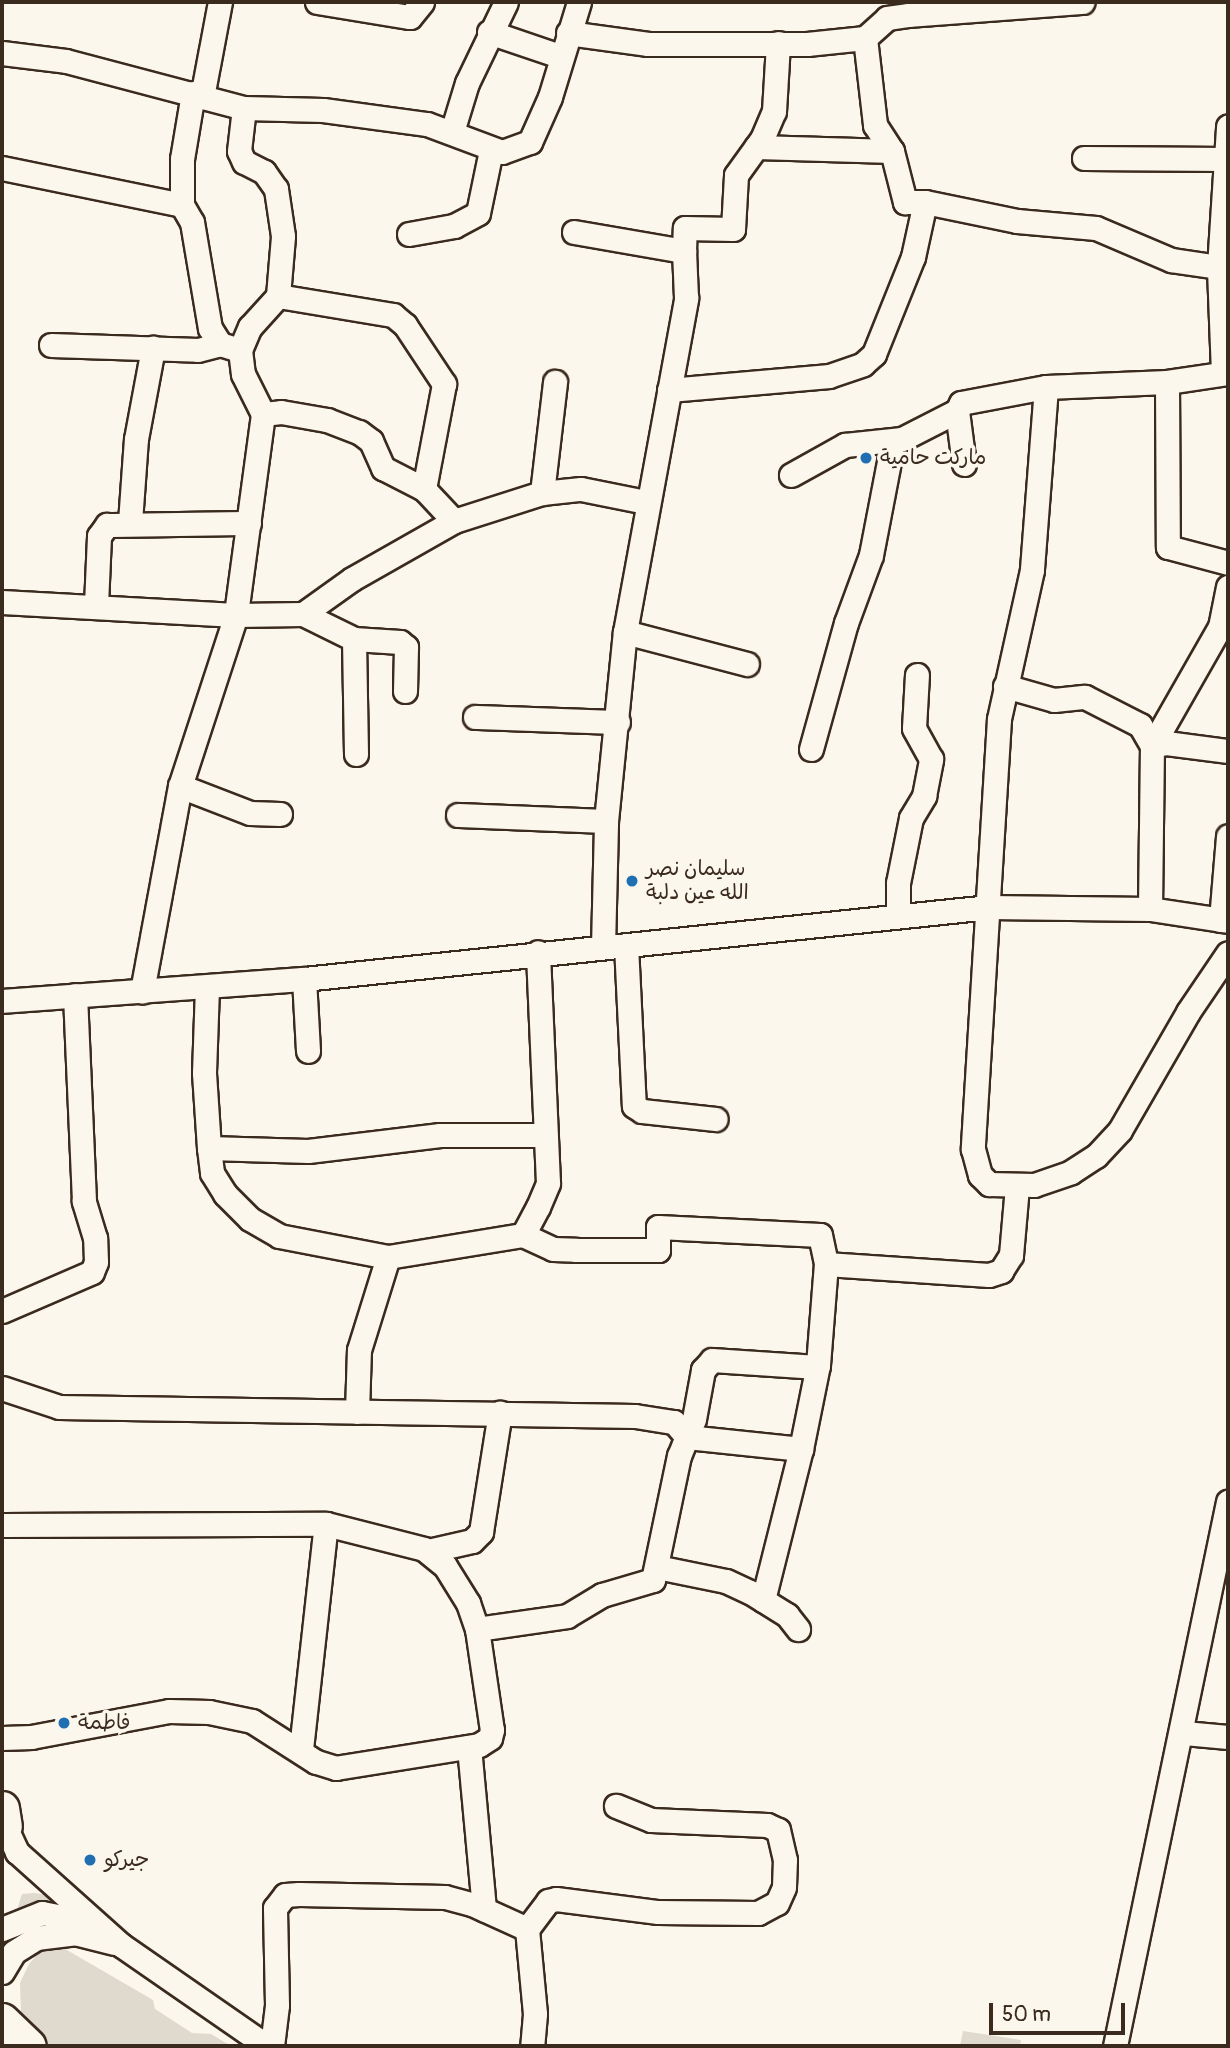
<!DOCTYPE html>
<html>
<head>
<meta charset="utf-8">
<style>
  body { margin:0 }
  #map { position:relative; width:1230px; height:2048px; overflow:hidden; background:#fbf7ec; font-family:Pangolin,"Playpen Sans Arabic",sans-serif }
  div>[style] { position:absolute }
  .green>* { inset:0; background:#dfd9ce }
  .roads { filter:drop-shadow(2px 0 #3b2a1e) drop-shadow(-2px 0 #3b2a1e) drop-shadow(0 2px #3b2a1e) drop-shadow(0 -2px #3b2a1e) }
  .minor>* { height:23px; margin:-11.5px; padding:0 11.5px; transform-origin:11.5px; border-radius:11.5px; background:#fbf7ec }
  .highway>* { height:33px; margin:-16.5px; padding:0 16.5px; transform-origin:16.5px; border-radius:16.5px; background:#fbf7ec }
  .dots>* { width:19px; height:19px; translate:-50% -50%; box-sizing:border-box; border:4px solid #fbf7ec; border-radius:50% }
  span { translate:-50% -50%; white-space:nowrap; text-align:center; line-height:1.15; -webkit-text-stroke:7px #fbf7ec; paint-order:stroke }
  .poi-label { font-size:21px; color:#3b2a1e }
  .left { translate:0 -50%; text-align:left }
  .frame { position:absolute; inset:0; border:4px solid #3b2a1e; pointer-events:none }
  .scale { position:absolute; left:989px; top:2003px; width:136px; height:32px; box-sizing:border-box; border:4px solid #3b2a1e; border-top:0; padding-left:9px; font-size:21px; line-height:24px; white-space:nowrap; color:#3b2a1e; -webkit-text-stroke:5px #fbf7ec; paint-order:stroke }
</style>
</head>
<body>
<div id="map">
  <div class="green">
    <div style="clip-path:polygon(34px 1893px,54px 1896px,60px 1903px,17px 1910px,22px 1894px)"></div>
    <div style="clip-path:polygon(60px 1946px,153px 2000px,155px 2009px,192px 2033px,211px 2034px,231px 2046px,46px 2046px,33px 2039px,21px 2012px,20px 1983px,29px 1964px,42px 1949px)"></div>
    <div style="clip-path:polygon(963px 2031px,1021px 2040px,1020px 2046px,960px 2046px)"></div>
  </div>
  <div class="roads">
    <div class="minor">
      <div style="left:317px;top:2px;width:94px;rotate:9.2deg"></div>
      <div style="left:410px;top:17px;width:19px;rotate:-51deg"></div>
      <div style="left:489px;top:32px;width:75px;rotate:18.7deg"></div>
      <div style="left:568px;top:33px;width:81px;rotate:7.8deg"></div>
      <div style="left:648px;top:44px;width:159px"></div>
      <div style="left:807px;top:44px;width:58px;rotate:-5.9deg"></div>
      <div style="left:865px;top:38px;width:30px;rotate:-42deg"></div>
      <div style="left:887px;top:18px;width:22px;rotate:-8deg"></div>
      <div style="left:909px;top:15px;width:174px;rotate:-4.3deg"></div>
      <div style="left:865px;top:38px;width:88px;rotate:83.4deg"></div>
      <div style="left:875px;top:125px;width:31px;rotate:57deg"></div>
      <div style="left:892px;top:151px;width:53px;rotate:75.7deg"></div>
      <div style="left:905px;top:202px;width:20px"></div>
      <div style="left:2px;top:53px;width:64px;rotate:7.1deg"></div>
      <div style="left:66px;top:61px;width:184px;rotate:14.8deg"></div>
      <div style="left:244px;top:108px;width:79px;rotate:1.5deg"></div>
      <div style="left:323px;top:110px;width:105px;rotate:7.7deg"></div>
      <div style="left:427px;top:124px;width:80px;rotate:20.5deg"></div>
      <div style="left:502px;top:152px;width:30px;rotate:-20deg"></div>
      <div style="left:530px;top:142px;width:49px;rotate:-66deg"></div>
      <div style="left:550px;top:97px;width:99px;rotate:-73deg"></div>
      <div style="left:202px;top:97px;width:97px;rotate:-79.3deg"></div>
      <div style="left:452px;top:132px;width:51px;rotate:-73deg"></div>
      <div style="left:467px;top:83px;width:90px;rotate:-64.3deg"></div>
      <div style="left:756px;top:147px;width:136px;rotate:1.7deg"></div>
      <div style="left:1084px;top:158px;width:142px;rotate:0.4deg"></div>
      <div style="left:2px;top:168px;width:184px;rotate:11.6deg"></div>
      <div style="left:182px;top:205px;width:20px;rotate:60deg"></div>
      <div style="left:192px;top:222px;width:108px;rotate:80.4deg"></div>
      <div style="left:210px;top:328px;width:19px;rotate:58deg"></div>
      <div style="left:220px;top:344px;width:21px;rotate:17deg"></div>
      <div style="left:240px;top:350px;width:24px;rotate:83deg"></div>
      <div style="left:243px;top:374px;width:45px;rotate:63.4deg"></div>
      <div style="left:263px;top:414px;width:203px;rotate:97.7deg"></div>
      <div style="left:236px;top:615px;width:180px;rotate:108.1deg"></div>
      <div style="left:180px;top:786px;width:209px;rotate:100.5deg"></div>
      <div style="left:182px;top:205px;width:46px;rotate:-90deg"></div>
      <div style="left:182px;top:159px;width:67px;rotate:-80.5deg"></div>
      <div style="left:574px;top:232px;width:112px;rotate:9.8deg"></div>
      <div style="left:684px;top:251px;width:23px;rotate:-88deg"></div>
      <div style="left:685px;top:228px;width:48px;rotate:1.2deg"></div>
      <div style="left:733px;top:229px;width:54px;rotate:-86.8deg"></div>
      <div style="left:736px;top:175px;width:44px;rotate:-54.2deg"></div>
      <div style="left:762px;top:139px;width:30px;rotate:-67deg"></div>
      <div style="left:774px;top:111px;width:68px;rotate:-86.6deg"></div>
      <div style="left:409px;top:234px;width:46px;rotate:-10.1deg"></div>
      <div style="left:454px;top:226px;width:27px;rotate:-28deg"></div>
      <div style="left:478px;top:213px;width:64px;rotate:-78.3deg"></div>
      <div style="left:278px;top:296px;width:117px;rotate:9.4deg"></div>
      <div style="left:393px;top:315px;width:16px;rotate:40deg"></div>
      <div style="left:405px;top:325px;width:71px;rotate:56.5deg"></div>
      <div style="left:444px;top:384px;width:107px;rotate:100.8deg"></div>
      <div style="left:51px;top:345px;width:147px;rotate:1.9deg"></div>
      <div style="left:198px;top:350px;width:23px;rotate:-15deg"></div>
      <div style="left:240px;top:350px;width:25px;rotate:-67deg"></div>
      <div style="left:250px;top:327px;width:42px;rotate:-47.9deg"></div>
      <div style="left:278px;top:296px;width:60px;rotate:-85.2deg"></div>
      <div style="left:283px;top:236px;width:48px;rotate:-98.5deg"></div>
      <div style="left:276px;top:189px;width:21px;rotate:-125deg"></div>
      <div style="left:264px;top:172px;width:22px;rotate:-153deg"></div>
      <div style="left:244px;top:162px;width:12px;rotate:-114deg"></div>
      <div style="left:239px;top:151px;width:43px;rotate:-83.4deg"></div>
      <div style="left:1223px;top:373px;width:106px;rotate:-92.2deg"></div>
      <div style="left:1219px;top:267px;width:141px;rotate:-86.3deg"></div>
      <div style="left:1167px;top:382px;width:165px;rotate:89.7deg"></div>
      <div style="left:1168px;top:547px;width:62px;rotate:14.9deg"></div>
      <div style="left:1046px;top:387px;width:184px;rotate:94.4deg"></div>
      <div style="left:1032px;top:570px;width:153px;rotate:102.5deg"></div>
      <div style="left:999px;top:719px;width:431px;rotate:93.5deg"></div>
      <div style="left:973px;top:1149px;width:27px;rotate:75deg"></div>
      <div style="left:980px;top:1175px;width:13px;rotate:45deg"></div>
      <div style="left:989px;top:1184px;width:45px;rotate:1.3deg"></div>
      <div style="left:1034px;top:1185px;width:39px;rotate:-19deg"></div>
      <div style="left:1071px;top:1172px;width:30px;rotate:-33deg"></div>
      <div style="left:1096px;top:1156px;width:35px;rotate:-47deg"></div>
      <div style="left:1120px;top:1130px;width:136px;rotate:-60deg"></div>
      <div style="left:1188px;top:1012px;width:71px;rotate:-55.9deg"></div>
      <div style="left:669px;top:390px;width:161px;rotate:-5deg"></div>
      <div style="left:829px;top:376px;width:36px;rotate:-19deg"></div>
      <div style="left:863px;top:364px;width:15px;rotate:-42deg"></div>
      <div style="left:874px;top:354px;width:105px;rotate:-68.1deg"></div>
      <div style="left:913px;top:257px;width:56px;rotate:-77.7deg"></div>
      <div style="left:925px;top:202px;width:94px;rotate:11.7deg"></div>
      <div style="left:1017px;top:221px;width:79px;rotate:5.1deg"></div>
      <div style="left:1096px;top:228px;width:82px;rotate:23.1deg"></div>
      <div style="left:1171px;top:260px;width:49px;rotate:8.3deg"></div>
      <div style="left:263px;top:414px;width:18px;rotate:-6deg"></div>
      <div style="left:281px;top:412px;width:47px;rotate:9.9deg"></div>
      <div style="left:327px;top:420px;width:34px;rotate:21deg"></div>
      <div style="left:359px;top:432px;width:15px;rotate:37deg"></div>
      <div style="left:371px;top:441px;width:30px;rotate:66deg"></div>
      <div style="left:383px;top:468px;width:46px;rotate:27.1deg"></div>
      <div style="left:424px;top:489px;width:44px;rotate:46.8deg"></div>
      <div style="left:964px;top:464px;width:53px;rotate:-97.5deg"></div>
      <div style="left:957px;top:411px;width:9px;rotate:-63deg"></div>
      <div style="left:961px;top:403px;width:86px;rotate:-10.7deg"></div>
      <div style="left:1046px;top:387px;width:121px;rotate:-2.4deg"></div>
      <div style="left:1167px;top:382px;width:62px;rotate:-8.4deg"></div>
      <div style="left:791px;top:475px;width:62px;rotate:-29.1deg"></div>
      <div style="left:845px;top:445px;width:57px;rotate:-6deg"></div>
      <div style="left:902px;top:439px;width:62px;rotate:-27deg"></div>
      <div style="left:542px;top:493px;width:112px;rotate:-83.3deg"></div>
      <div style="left:130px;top:522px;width:83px;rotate:-85.9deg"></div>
      <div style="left:136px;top:439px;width:93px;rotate:-79.4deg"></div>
      <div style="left:2px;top:602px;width:234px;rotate:3.2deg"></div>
      <div style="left:236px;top:615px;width:67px;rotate:-0.9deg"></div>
      <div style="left:303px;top:614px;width:60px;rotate:-35.5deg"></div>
      <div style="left:352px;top:579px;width:117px;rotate:-29.6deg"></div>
      <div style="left:454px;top:521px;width:92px;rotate:-17.7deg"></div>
      <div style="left:542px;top:493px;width:39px;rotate:-6deg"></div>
      <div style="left:581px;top:489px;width:66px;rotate:11.3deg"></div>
      <div style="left:96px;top:605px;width:69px;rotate:-87.5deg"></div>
      <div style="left:99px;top:536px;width:14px;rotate:-54deg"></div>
      <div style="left:107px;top:525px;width:142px;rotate:-0.8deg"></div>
      <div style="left:303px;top:614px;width:57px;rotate:26.1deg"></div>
      <div style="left:354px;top:639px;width:115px;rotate:89deg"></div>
      <div style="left:625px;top:632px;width:126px;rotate:14.7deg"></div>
      <div style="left:354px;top:639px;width:46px;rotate:3.7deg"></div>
      <div style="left:400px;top:642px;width:8px;rotate:40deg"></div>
      <div style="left:406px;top:647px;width:44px;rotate:91.3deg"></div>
      <div style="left:1005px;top:686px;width:51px;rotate:15.9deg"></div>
      <div style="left:1054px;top:700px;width:31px;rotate:-6deg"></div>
      <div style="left:1085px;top:697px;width:62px;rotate:27deg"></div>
      <div style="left:1140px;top:725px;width:24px;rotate:60deg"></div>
      <div style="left:1152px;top:746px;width:14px;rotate:-12deg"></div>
      <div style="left:1166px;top:743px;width:63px;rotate:7.4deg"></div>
      <div style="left:475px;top:717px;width:143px;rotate:2deg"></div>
      <div style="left:811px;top:749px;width:131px;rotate:-74.5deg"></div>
      <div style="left:846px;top:623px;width:72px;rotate:-69.8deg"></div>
      <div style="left:871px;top:555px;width:116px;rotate:-79.1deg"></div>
      <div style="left:180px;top:786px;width:75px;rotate:21.1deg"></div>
      <div style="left:250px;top:813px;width:30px;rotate:2deg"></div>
      <div style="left:458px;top:815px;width:148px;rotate:2.3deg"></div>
      <div style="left:1150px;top:909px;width:163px;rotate:-89.3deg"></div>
      <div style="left:1152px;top:746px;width:137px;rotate:-60.3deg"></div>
      <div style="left:1220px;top:627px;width:41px;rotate:-78.7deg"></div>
      <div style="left:898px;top:916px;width:33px;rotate:-90deg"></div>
      <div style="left:898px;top:883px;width:66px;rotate:-78.7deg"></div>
      <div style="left:911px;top:818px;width:26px;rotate:-59deg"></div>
      <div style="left:924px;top:796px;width:38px;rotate:-79deg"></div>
      <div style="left:931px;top:759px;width:35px;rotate:-119deg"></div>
      <div style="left:914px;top:728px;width:53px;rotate:-86.8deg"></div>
      <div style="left:1221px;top:920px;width:84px;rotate:-85.2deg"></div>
      <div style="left:626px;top:945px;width:161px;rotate:87.2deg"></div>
      <div style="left:634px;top:1106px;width:9px;rotate:32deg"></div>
      <div style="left:642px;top:1111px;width:74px;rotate:6.2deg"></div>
      <div style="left:603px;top:947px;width:126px;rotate:-88.6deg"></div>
      <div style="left:606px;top:821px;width:190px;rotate:-84.3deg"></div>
      <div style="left:625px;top:632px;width:340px;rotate:-79.6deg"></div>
      <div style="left:686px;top:298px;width:47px;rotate:-92.4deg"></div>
      <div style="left:304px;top:979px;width:72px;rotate:86.8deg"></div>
      <div style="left:207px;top:987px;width:86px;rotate:92deg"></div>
      <div style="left:204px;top:1073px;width:75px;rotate:86.2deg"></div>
      <div style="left:209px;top:1148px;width:25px;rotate:83deg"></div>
      <div style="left:212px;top:1173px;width:25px;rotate:58deg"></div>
      <div style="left:225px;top:1194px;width:35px;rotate:45deg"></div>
      <div style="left:250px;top:1219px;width:34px;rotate:30deg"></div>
      <div style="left:279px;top:1236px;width:111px;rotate:10.9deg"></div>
      <div style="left:388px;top:1257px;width:137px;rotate:-9.3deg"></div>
      <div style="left:523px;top:1235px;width:32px;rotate:-62deg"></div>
      <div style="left:538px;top:1207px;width:26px;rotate:-67deg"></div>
      <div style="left:548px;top:1183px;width:231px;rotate:-92.5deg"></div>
      <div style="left:2px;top:1001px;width:303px;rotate:-4.2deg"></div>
      <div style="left:304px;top:979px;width:689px;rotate:-6deg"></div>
      <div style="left:989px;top:907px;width:161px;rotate:0.7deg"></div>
      <div style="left:1150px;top:909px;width:79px;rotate:8.7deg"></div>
      <div style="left:209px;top:1148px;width:99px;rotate:1.7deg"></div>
      <div style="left:308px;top:1151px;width:133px;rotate:-6.9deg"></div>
      <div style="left:440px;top:1135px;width:105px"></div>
      <div style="left:523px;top:1235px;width:33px;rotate:25deg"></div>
      <div style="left:553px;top:1249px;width:23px;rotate:2deg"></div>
      <div style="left:576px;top:1250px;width:82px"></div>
      <div style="left:658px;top:1250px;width:23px;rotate:-90deg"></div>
      <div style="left:658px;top:1227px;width:162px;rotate:2.8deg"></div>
      <div style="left:820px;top:1235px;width:30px;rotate:78deg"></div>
      <div style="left:2px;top:1311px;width:98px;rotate:-23.4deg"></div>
      <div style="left:92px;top:1272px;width:11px;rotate:-68deg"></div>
      <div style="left:96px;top:1262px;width:24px;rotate:-92deg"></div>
      <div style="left:95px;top:1238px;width:39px;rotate:-107deg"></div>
      <div style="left:84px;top:1201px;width:206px;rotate:-92.5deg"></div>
      <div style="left:2px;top:1388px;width:60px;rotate:18.4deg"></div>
      <div style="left:59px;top:1407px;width:576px;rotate:0.9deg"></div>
      <div style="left:635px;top:1416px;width:39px;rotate:9deg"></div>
      <div style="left:674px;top:1422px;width:20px;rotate:49deg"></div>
      <div style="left:687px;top:1437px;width:115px;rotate:6deg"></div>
      <div style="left:801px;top:1449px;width:86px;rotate:-78.6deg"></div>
      <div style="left:818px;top:1365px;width:101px;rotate:-85.5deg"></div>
      <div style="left:826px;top:1264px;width:163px;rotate:3.9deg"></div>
      <div style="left:989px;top:1275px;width:13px;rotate:-18deg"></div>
      <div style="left:1001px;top:1271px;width:19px;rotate:-58deg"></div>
      <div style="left:1011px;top:1255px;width:69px;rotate:-85deg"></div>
      <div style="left:357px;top:1412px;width:62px;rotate:-88.2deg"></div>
      <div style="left:359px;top:1350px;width:97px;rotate:-72.7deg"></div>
      <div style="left:2px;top:1525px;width:324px;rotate:-0.2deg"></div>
      <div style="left:326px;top:1524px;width:101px;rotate:14.3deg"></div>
      <div style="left:424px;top:1549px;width:27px;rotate:39deg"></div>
      <div style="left:445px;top:1566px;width:44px;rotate:58.1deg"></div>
      <div style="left:468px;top:1603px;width:28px;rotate:71deg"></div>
      <div style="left:477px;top:1629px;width:102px;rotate:81.6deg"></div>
      <div style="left:492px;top:1730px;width:8px;rotate:104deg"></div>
      <div style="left:490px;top:1738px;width:13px;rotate:148deg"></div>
      <div style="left:479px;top:1745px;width:145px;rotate:170.9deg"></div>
      <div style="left:336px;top:1768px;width:21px;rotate:-163deg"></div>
      <div style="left:316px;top:1762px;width:76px;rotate:-147.4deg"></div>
      <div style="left:252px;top:1721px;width:44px;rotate:-168.2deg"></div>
      <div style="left:209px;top:1712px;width:40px;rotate:-178.6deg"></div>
      <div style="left:169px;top:1711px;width:139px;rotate:169.3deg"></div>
      <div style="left:32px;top:1737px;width:30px;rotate:178deg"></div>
      <div style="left:428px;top:1551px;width:45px;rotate:-12.8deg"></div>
      <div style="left:472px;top:1541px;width:13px;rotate:-45deg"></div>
      <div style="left:481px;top:1532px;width:121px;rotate:-81deg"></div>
      <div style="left:657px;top:1567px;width:70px;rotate:11.5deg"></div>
      <div style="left:726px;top:1581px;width:26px;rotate:25deg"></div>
      <div style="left:750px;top:1592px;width:44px;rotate:31.9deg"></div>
      <div style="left:787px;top:1615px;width:18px;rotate:52deg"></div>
      <div style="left:763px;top:1600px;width:156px;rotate:-75.9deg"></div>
      <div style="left:477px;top:1629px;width:91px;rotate:-8.2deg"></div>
      <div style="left:567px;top:1616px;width:41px;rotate:-31deg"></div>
      <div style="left:602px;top:1595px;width:53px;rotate:-16.4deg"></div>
      <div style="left:653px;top:1580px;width:127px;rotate:-78.2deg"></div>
      <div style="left:679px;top:1456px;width:40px;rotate:-68deg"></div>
      <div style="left:694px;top:1419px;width:50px;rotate:-79.6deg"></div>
      <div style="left:703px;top:1370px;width:13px;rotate:-48deg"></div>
      <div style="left:712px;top:1360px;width:105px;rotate:3.8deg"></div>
      <div style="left:1184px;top:1733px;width:44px;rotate:5.2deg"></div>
      <div style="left:469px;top:1747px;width:163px;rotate:84.7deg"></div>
      <div style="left:301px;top:1749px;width:226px;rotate:-83.7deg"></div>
      <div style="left:5px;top:1826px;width:29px;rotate:65deg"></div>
      <div style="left:17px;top:1852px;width:140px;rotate:41.8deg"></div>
      <div style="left:121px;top:1945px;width:178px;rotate:34.7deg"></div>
      <div style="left:2px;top:1929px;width:43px;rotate:-21.8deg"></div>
      <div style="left:42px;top:1913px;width:53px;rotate:10.9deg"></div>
      <div style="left:527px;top:1929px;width:35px;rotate:-53deg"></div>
      <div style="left:548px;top:1901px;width:8px;rotate:-14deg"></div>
      <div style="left:556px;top:1899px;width:103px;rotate:7.3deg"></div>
      <div style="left:658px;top:1912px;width:100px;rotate:0.6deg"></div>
      <div style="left:758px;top:1913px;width:21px;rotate:-28deg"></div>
      <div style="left:777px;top:1903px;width:17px;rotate:-66deg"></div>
      <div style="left:784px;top:1887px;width:27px;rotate:-88deg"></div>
      <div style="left:785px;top:1860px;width:31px;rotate:-103deg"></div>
      <div style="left:778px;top:1830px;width:12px;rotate:-156deg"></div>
      <div style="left:767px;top:1825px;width:116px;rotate:-177.5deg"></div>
      <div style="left:651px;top:1820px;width:38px;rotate:-158deg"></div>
      <div style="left:2px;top:1972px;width:23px;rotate:-59deg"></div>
      <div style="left:14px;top:1952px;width:26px;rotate:-32deg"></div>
      <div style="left:36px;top:1938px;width:39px;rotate:-7deg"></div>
      <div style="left:75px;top:1933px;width:40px;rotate:14.4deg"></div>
      <div style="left:272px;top:2046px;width:41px;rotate:-83deg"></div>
      <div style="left:277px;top:2005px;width:97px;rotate:-91.2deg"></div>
      <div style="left:275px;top:1908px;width:16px;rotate:-52deg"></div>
      <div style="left:285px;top:1895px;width:14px;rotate:-4deg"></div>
      <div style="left:299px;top:1894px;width:146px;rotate:1.2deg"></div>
      <div style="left:445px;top:1897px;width:28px;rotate:15deg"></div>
      <div style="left:472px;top:1904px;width:60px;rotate:24.4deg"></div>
      <div style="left:527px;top:1929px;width:85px;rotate:84.6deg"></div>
      <div style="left:535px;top:2014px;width:32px;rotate:95deg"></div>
      <div style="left:1115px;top:2046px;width:556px;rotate:-78.27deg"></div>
    </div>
    <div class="highway">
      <div style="left:2px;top:1808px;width:18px;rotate:81deg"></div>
      <div style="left:2px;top:2020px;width:37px;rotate:44deg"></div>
    </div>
  </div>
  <div class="dots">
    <div style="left:866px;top:458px;background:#1f6fb2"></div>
    <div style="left:632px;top:881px;background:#1f6fb2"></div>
    <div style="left:64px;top:1723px;background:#1f6fb2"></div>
    <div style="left:90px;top:1860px;background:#1f6fb2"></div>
  </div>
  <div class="poi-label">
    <span class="left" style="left:880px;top:458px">ماركت حامية</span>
    <span class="left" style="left:646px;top:881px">سليمان نصر<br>الله عين دلبة</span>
    <span class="left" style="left:78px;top:1723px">فاطمة</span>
    <span class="left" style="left:104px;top:1860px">جيركو</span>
  </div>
  <div class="frame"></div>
  <div class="scale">50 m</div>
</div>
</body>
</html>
